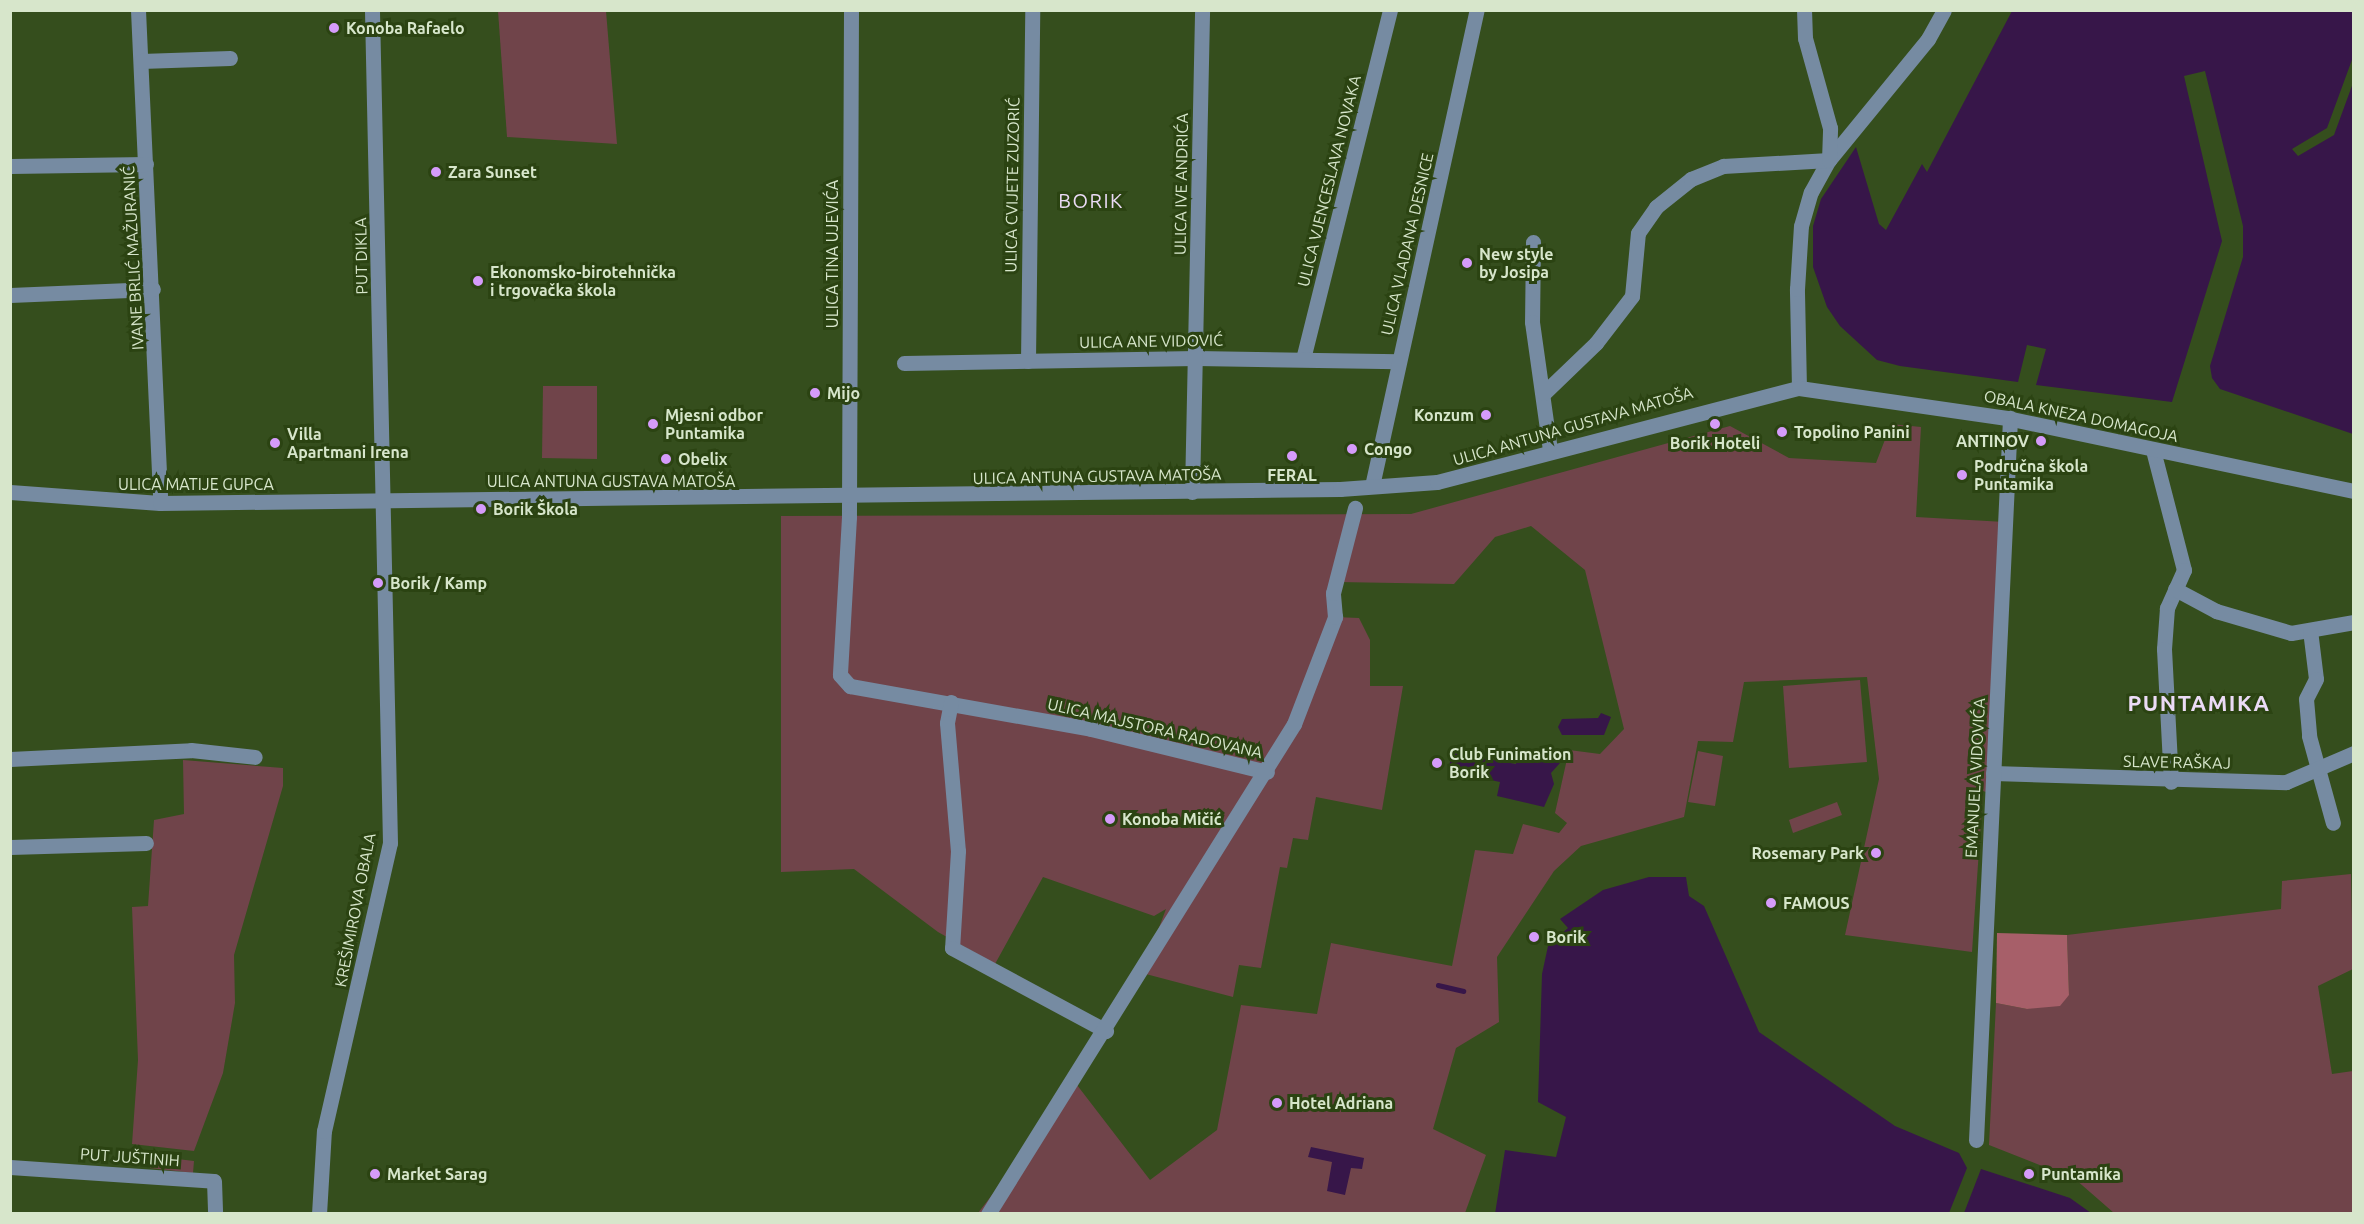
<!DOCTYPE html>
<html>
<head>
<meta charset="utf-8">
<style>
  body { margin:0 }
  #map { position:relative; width:2364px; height:1224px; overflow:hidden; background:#354e1d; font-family:Ubuntu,sans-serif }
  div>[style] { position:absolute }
  .green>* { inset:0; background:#70444a }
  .forest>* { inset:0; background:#a75f69 }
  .water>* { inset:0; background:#371649 }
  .pier>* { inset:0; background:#354e1d }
  .stream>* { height:4.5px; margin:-2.25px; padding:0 2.25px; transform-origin:2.25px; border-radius:2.25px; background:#371649 }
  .minor>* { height:15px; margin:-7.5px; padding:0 7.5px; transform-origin:7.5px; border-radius:7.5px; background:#768ba2 }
  .dots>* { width:16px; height:16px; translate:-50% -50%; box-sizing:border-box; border:3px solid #2b4312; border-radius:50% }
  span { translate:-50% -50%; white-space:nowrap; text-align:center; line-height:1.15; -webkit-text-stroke:6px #2b4312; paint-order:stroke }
  .poi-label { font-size:16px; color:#d7e6cb; font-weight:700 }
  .left { translate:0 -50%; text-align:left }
  .right { translate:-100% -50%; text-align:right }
  .street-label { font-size:16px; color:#d7e6cb }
  .quarter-label { font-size:20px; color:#ebdbf6; letter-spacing:1.5px }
  .district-label { font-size:22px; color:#ebdbf6; font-weight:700; letter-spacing:1.5px }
  .frame { position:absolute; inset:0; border:12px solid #d7e6cb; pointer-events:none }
</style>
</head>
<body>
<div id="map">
  <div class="green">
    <div style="clip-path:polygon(498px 11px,606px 11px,617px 144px,507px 137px)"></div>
    <div style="clip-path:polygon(543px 386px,597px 386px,597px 459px,542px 458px)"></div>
    <div style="clip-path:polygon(1891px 424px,1921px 427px,1916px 517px,2005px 522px,1992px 794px,1983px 791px,1972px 952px,1845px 935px,1879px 779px,1867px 677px,1744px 682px,1733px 742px,1698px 741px,1684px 817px,1581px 846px,1554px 871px,1497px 957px,1499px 1022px,1456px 1048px,1433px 1129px,1486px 1155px,1465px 1213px,978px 1213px,1077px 1085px,1150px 1180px,1217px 1130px,1241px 1005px,1317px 1014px,1331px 943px,1452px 966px,1475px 850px,1513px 854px,1523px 824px,1559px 833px,1567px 823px,1555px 813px,1569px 750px,1600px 754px,1624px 729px,1585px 570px,1531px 526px,1495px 537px,1454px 584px,1338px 582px,1335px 617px,1359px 618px,1370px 640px,1370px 686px,1403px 686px,1382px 810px,1316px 797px,1308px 840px,1293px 838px,1287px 868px,1280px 867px,1261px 968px,1239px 965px,1233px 997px,1142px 973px,1166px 909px,1154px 916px,1043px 877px,995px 964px,938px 932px,854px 869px,781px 872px,781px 516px,1411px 514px,1730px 426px,1789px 458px,1876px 463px)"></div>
    <div style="clip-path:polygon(1860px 680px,1867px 762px,1789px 768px,1783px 686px)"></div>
    <div style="clip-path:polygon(1698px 751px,1723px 756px,1715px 806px,1688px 802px)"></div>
    <div style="clip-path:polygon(183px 760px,283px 768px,283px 786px,234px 955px,235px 1003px,223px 1073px,194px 1151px,132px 1144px,138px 1060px,132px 907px,148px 906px,154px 820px,184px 814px)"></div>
    <div style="clip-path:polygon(1837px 802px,1842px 815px,1793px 833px,1789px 820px)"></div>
    <div style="clip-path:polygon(2351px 874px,2353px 969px,2318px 986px,2332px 1074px,2353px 1071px,2353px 1213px,2114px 1213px,2075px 1179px,1989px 1145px,1996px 1003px,2027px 1009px,2069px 995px,2067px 935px,2281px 909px,2282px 881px)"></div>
    <div style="clip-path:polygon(152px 1156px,194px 1161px,193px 1173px,150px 1168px)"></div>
  </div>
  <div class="forest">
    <div style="clip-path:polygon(1997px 933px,2067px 935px,2069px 995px,2060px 1006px,2027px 1009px,1996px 1003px)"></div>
  </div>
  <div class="water">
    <div style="clip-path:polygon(2012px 11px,2353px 11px,2353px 434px,2220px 389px,2212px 378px,2210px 366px,2243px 257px,2243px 226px,2205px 71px,2184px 76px,2222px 241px,2172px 402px,2036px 385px,2046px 349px,2027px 345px,2018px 382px,1900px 366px,1877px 360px,1840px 326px,1827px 307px,1813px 267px,1813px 226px,1821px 199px,1856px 147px,1879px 224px,1886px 230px,1922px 164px,1927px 172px)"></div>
    <div style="clip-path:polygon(1601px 713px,1611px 717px,1604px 735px,1562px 735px,1558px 727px,1562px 719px,1598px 718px)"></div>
    <div style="clip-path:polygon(1545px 751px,1560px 763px,1551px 773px,1554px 784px,1544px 807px,1497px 796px,1500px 782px,1448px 771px,1452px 753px,1516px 764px,1518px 755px,1534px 758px)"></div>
    <div style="clip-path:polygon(1649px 877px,1686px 877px,1689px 896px,1704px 906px,1759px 1032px,1895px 1126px,1959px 1153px,1967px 1168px,1949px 1213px,1495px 1214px,1505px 1150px,1556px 1157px,1566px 1117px,1538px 1102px,1542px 974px,1548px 946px,1568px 928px,1560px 919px,1603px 890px)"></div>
    <div style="clip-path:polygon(1311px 1147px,1364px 1158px,1362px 1169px,1351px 1168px,1345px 1195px,1327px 1191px,1332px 1162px,1308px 1157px)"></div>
    <div style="clip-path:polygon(1981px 1169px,2070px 1198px,2091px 1213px,1964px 1213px)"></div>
  </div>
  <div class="pier">
    <div style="clip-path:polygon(2353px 57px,2353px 83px,2334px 135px,2298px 156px,2292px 149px,2327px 128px)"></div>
  </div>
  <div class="stream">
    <div style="left:1438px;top:985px;width:26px;rotate:13deg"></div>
  </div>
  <div class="minor">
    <div style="left:138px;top:10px;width:493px;rotate:87.4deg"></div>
    <div style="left:851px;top:10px;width:507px;rotate:90.23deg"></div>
    <div style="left:849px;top:517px;width:158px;rotate:93.3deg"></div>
    <div style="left:840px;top:675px;width:15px;rotate:48deg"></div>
    <div style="left:850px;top:686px;width:245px;rotate:10.1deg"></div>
    <div style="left:1091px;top:729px;width:181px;rotate:13.7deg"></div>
    <div style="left:141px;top:61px;width:89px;rotate:-1.9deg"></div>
    <div style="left:10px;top:166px;width:136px;rotate:-0.8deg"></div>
    <div style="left:1533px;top:242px;width:80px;rotate:90.7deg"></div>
    <div style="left:1532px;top:322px;width:129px;rotate:82deg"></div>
    <div style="left:10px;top:295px;width:143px;rotate:-2.4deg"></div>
    <div style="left:1303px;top:359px;width:360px;rotate:-76deg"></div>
    <div style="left:1028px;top:361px;width:351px;rotate:-89.3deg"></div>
    <div style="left:904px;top:363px;width:292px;rotate:-1deg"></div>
    <div style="left:1196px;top:358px;width:202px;rotate:0.9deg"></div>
    <div style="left:1799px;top:388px;width:99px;rotate:-91.2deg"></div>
    <div style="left:1797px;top:289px;width:63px;rotate:-86.4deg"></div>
    <div style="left:1801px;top:226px;width:35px;rotate:-74deg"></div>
    <div style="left:1811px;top:192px;width:37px;rotate:-61deg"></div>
    <div style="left:1829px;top:160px;width:156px;rotate:-50.7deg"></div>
    <div style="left:1928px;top:39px;width:33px;rotate:-61deg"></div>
    <div style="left:1544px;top:393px;width:72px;rotate:-43.9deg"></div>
    <div style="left:1596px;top:343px;width:59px;rotate:-52.5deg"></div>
    <div style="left:1632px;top:296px;width:63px;rotate:-84.6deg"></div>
    <div style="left:1638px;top:233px;width:32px;rotate:-55deg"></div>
    <div style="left:1656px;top:207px;width:45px;rotate:-38.7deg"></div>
    <div style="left:1691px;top:179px;width:35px;rotate:-22deg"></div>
    <div style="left:1723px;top:166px;width:106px;rotate:-3.2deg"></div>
    <div style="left:1829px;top:160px;width:32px;rotate:-88deg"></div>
    <div style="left:1830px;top:128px;width:93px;rotate:-105.5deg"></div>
    <div style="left:1805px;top:38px;width:28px;rotate:-92deg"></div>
    <div style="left:2153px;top:450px;width:124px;rotate:75.5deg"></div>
    <div style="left:2184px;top:570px;width:42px;rotate:114.1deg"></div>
    <div style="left:2167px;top:608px;width:41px;rotate:94.2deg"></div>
    <div style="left:2164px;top:649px;width:133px;rotate:87deg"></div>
    <div style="left:1372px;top:486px;width:487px;rotate:-77.6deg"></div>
    <div style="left:10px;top:492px;width:150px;rotate:4.2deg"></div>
    <div style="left:160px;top:503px;width:1180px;rotate:-0.68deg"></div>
    <div style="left:1340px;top:489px;width:97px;rotate:-4.1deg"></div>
    <div style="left:1437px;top:482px;width:374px;rotate:-14.6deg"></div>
    <div style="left:1799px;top:388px;width:210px;rotate:8.2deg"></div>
    <div style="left:2007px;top:418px;width:355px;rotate:11.9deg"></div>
    <div style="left:1192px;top:492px;width:482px;rotate:-88.8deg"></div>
    <div style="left:2175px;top:589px;width:47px;rotate:28.2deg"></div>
    <div style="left:2216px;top:611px;width:78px;rotate:16.3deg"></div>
    <div style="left:2291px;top:633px;width:64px;rotate:-9.9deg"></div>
    <div style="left:2310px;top:630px;width:49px;rotate:83deg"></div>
    <div style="left:2316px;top:679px;width:22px;rotate:117deg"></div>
    <div style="left:2306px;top:699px;width:37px;rotate:85deg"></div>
    <div style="left:2309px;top:736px;width:90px;rotate:74.6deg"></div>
    <div style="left:951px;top:702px;width:21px;rotate:101deg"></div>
    <div style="left:947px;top:723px;width:128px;rotate:85.1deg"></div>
    <div style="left:958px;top:851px;width:97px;rotate:93.5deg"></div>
    <div style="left:952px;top:948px;width:175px;rotate:28.3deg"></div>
    <div style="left:10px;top:759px;width:181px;rotate:-2.8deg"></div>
    <div style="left:191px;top:750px;width:64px;rotate:6.2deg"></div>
    <div style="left:1993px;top:773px;width:293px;rotate:1.8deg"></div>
    <div style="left:2286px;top:782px;width:74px;rotate:-23.1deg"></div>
    <div style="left:10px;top:847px;width:136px;rotate:-1.7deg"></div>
    <div style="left:1976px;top:1140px;width:723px;rotate:-87.3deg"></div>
    <div style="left:10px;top:1167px;width:204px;rotate:3.9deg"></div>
    <div style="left:214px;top:1181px;width:33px;rotate:88deg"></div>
    <div style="left:319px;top:1214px;width:83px;rotate:-86.6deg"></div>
    <div style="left:324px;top:1131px;width:295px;rotate:-77.1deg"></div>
    <div style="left:390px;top:843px;width:833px;rotate:-91.24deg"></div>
    <div style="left:988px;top:1214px;width:578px;rotate:-58.02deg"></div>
    <div style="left:1294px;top:724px;width:115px;rotate:-69deg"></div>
    <div style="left:1335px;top:617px;width:24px;rotate:-95deg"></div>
    <div style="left:1333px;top:593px;width:88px;rotate:-75.5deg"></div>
  </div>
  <div class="dots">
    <div style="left:334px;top:28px;background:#d59bfa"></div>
    <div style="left:436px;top:172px;background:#d59bfa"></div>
    <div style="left:1467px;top:263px;background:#d59bfa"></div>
    <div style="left:478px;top:281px;background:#d59bfa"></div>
    <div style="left:815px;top:393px;background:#d59bfa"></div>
    <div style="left:1486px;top:415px;background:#d59bfa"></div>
    <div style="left:653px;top:424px;background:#d59bfa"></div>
    <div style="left:1715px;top:424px;background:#d59bfa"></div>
    <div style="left:1782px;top:432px;background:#d59bfa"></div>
    <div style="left:2041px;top:441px;background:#d59bfa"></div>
    <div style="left:275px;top:443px;background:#d59bfa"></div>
    <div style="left:1352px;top:449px;background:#d59bfa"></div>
    <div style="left:1292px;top:456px;background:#d59bfa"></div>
    <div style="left:666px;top:459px;background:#d59bfa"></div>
    <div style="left:1962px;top:475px;background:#d59bfa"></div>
    <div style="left:481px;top:509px;background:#d59bfa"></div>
    <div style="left:378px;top:583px;background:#d59bfa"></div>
    <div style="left:1437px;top:763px;background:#d59bfa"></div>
    <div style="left:1110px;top:819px;background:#d59bfa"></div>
    <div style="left:1876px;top:853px;background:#d59bfa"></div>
    <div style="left:1771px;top:903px;background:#d59bfa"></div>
    <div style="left:1534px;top:937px;background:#d59bfa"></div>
    <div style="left:1277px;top:1103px;background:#d59bfa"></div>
    <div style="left:375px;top:1174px;background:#d59bfa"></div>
    <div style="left:2029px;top:1174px;background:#d59bfa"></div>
  </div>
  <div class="poi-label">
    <span class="left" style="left:346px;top:28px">Konoba Rafaelo</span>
    <span class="left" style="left:448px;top:172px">Zara Sunset</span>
    <span class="left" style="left:1479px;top:263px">New style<br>by Josipa</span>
    <span class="left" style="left:490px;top:281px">Ekonomsko-birotehnička<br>i trgovačka škola</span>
    <span class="left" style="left:827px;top:393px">Mijo</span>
    <span class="left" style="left:665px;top:424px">Mjesni odbor<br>Puntamika</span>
    <span class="right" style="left:1474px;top:415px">Konzum</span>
    <span class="left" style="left:1794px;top:432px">Topolino Panini</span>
    <span class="left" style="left:287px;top:443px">Villa<br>Apartmani Irena</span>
    <span class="right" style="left:2029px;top:441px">ANTINOV</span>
    <span style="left:1715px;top:443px">Borik Hoteli</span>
    <span class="left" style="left:1364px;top:449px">Congo</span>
    <span class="left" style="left:678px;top:459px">Obelix</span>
    <span class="left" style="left:1974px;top:475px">Područna škola<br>Puntamika</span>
    <span style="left:1292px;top:475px">FERAL</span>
    <span class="left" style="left:493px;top:509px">Borik Škola</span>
    <span class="left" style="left:390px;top:583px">Borik / Kamp</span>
    <span class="left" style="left:1449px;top:763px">Club Funimation<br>Borik</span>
    <span class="left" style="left:1122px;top:819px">Konoba Mičić</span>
    <span class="right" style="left:1864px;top:853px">Rosemary Park</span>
    <span class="left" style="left:1783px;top:903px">FAMOUS</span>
    <span class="left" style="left:1546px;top:937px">Borik</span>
    <span class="left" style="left:1289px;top:1103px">Hotel Adriana</span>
    <span class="left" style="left:387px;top:1174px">Market Sarag</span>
    <span class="left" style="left:2041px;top:1174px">Puntamika</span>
  </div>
  <div class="street-label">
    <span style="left:1329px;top:181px;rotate:-76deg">ULICA VJENCESLAVA NOVAKA</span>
    <span style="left:1181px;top:184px;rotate:-89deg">ULICA IVE ANDRIĆA</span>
    <span style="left:1012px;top:185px;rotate:-89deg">ULICA CVIJETE ZUZORIĆ</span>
    <span style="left:1407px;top:244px;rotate:-77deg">ULICA VLADANA DESNICE</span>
    <span style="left:832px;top:254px;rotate:-90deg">ULICA TINA UJEVIĆA</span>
    <span style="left:361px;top:256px;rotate:-91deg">PUT DIKLA</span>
    <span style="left:133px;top:258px;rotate:-93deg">IVANE BRLIĆ MAŽURANIĆ</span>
    <span style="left:1151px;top:341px;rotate:-1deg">ULICA ANE VIDOVIĆ</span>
    <span style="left:2081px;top:416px;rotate:12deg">OBALA KNEZA DOMAGOJA</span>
    <span style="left:1573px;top:426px;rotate:-16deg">ULICA ANTUNA GUSTAVA MATOŠA</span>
    <span style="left:1097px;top:476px;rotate:-1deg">ULICA ANTUNA GUSTAVA MATOŠA</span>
    <span style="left:611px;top:481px">ULICA ANTUNA GUSTAVA MATOŠA</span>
    <span style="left:196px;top:484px">ULICA MATIJE GUPCA</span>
    <span style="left:1155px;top:728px;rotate:13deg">ULICA MAJSTORA RADOVANA</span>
    <span style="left:2177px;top:762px;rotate:1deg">SLAVE RAŠKAJ</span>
    <span style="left:1975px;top:778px;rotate:-87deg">EMANUELA VIDOVIĆA</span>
    <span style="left:355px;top:910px;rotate:-79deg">KREŠIMIROVA OBALA</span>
    <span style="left:130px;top:1157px;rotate:4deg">PUT JUŠTINIH</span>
  </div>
  <div class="quarter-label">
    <span style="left:1091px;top:200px">BORIK</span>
  </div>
  <div class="district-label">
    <span style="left:2199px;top:703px">PUNTAMIKA</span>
  </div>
  <div class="frame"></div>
</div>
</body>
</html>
